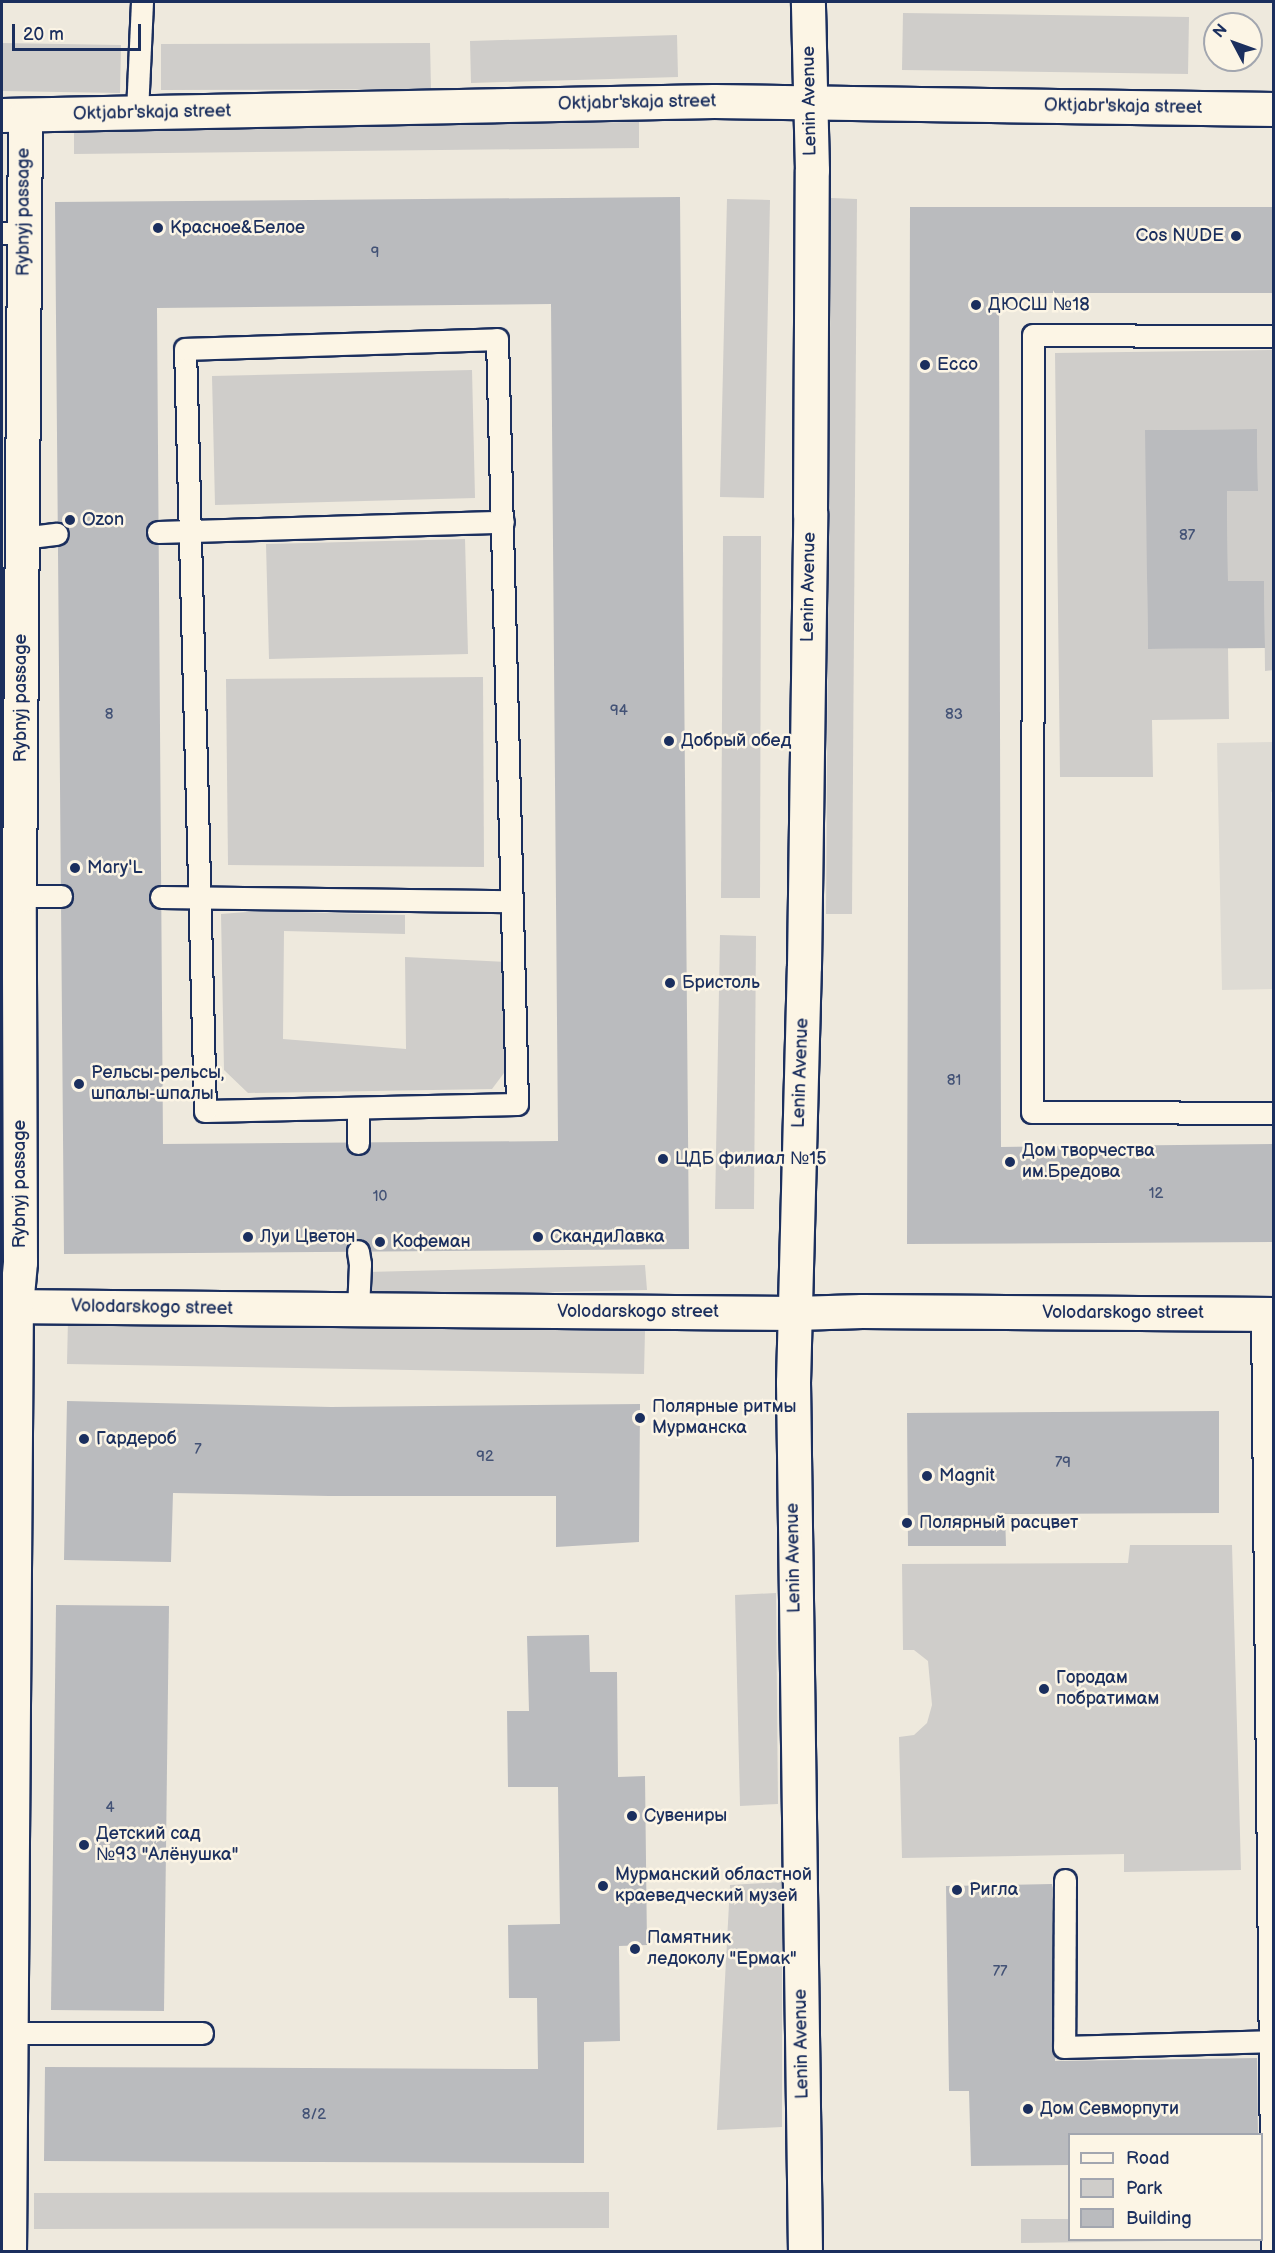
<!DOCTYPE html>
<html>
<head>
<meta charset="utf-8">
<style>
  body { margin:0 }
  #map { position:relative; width:1275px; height:2253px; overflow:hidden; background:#eee9dd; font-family:"Balsamiq Sans",sans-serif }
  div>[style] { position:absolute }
  .built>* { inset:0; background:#dedbd4 }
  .green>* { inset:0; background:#cfcdca }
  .building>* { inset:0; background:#babbbe }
  .roads { filter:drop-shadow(2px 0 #1b2f5e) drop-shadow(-2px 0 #1b2f5e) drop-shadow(0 2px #1b2f5e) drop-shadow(0 -2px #1b2f5e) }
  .service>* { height:21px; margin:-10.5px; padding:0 10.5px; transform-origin:10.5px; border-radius:10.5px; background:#fcf5e5 }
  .minor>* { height:33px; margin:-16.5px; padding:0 16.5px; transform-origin:16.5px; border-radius:16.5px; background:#fcf5e5 }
  .primary>* { height:33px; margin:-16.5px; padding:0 16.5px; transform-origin:16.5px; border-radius:16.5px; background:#fcf5e5 }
  .dots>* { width:16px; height:16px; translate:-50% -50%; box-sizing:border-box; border:3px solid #fcf5e5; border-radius:50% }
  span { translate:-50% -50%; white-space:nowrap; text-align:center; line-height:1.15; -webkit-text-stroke:5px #fcf5e5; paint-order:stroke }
  .number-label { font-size:15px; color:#435276 }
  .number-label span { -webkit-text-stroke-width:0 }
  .street-label { font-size:18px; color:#1b2f5e }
  .poi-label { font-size:18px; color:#1b2f5e }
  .left { translate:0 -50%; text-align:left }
  .right { translate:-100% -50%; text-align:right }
  .frame { position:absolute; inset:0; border:3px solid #1b2f5e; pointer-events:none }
  .legend { position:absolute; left:1068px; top:2133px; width:195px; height:108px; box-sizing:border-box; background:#fcf5e5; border:2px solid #a2a6af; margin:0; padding:8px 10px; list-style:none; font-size:18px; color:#1b2f5e }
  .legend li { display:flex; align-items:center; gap:12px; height:30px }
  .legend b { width:30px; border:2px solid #a2a6af }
  .north { position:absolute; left:1203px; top:12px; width:60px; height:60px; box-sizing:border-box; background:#fcf5e5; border:2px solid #a2a6af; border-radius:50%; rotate:311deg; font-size:16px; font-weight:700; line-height:24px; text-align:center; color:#1b2f5e }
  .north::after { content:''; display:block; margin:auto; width:21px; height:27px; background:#1b2f5e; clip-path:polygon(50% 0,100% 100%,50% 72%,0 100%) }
  .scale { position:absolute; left:12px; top:24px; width:129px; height:27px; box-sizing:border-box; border:3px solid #1b2f5e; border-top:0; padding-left:8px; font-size:18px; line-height:21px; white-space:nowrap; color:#1b2f5e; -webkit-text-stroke:4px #fcf5e5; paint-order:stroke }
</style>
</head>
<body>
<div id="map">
  <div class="built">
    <div style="clip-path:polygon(1273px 742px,1274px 791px,1271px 792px,1273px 989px,1222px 990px,1217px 743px)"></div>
  </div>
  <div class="green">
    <div style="clip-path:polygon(903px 13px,1189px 17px,1188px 74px,902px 70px)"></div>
    <div style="clip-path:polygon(677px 35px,678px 77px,471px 83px,470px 41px)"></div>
    <div style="clip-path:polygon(2px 43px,121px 45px,120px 93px,2px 91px)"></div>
    <div style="clip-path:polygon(430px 43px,431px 89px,161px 90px,161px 44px)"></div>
    <div style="clip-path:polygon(639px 122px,639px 148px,74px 154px,74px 128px)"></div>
    <div style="clip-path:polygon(831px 198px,857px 199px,852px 914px,826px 914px)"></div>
    <div style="clip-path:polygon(727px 199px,770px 200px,764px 498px,720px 497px)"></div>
    <div style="clip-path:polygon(1273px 350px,1273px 670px,1265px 671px,1264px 581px,1228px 581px,1227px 491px,1258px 490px,1257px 429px,1146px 430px,1148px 649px,1228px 648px,1229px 719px,1152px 720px,1153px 777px,1060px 777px,1055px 353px)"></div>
    <div style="clip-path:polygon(472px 370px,475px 498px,215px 505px,212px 376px)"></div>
    <div style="clip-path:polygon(723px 536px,761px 536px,760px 898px,721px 898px)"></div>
    <div style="clip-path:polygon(465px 539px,468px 654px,269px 659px,266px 544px)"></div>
    <div style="clip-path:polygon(483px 677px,484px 867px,228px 865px,226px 679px)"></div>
    <div style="clip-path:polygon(260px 911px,405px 915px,405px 934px,284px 931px,283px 1039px,406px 1049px,405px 957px,507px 962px,507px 1069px,492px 1089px,248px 1093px,224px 1070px,221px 914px)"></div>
    <div style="clip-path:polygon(720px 935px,756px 936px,754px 1209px,715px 1209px)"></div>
    <div style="clip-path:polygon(645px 1265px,647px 1290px,370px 1296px,367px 1272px)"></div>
    <div style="clip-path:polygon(68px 1319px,645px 1330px,644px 1374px,67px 1364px)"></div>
    <div style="clip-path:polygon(1130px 1545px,1232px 1545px,1241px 1870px,1124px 1872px,1124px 1854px,902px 1858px,899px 1737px,914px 1735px,927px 1723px,932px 1705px,928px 1661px,914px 1650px,903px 1650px,902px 1564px,1128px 1563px)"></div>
    <div style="clip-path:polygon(776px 1593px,778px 1804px,740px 1806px,735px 1595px)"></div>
    <div style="clip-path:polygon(782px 1882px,782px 2127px,717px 2130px,730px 1885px)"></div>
    <div style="clip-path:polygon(609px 2192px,609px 2228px,34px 2229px,34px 2193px)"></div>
    <div style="clip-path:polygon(1069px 2219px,1070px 2240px,1243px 2240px,1021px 2243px,1021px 2219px)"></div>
  </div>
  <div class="building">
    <div style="clip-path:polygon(evenodd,680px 197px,689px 1249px,64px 1254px,55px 202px,680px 197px,551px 304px,558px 1141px,163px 1144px,157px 308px,551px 304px)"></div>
    <div style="clip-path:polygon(910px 207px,1274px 207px,1274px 293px,999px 293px,1001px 1147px,1274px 1144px,1274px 1242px,907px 1244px)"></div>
    <div style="clip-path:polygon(1257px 429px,1258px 491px,1227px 491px,1228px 581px,1264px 581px,1265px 648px,1148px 649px,1145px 430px)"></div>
    <div style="clip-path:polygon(67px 1401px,331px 1407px,640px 1404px,639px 1542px,556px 1547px,556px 1496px,329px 1496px,173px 1493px,171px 1562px,64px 1560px)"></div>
    <div style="clip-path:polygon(1219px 1411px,1219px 1513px,1005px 1514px,1006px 1546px,908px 1546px,907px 1413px)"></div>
    <div style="clip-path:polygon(56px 1605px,169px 1606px,164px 2011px,51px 2010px)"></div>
    <div style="clip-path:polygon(589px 1635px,590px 1672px,617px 1672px,618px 1777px,645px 1776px,647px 1945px,619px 1946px,620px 2041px,584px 2042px,584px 2163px,44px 2161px,45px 2067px,538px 2069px,537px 1998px,509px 1998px,508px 1925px,560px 1924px,558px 1787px,508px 1787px,507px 1711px,529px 1711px,527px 1636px)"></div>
    <div style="clip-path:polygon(1052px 1884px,1055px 2061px,1257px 2058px,1258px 2134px,1070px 2134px,1070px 2165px,971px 2166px,969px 2091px,949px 2091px,946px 1886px)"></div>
  </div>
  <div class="roads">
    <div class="service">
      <div style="left:137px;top:112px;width:110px;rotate:-87.4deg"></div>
      <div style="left:2px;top:233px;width:22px"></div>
      <div style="left:1274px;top:336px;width:241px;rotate:-179.8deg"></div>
      <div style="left:1033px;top:335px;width:777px;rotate:90.07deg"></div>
      <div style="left:1032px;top:1112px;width:242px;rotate:0.2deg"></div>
      <div style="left:497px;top:339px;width:765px;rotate:88.5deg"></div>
      <div style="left:517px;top:1104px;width:312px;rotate:178.7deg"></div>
      <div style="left:205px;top:1111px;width:762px;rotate:-91.5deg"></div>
      <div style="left:185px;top:349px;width:312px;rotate:-1.8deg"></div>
      <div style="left:158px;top:532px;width:345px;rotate:-1.7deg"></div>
      <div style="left:22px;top:538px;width:35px;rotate:-7deg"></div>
      <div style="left:19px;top:896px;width:42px"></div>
      <div style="left:161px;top:897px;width:351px;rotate:0.7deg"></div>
      <div style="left:358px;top:1143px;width:35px;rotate:-90deg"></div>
      <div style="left:358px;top:1310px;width:46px;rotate:-87.5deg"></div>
      <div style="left:360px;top:1264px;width:13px;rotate:-99deg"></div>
      <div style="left:1262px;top:1314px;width:938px;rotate:89.39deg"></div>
      <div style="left:1065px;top:1880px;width:167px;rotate:90.3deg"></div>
      <div style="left:1064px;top:2047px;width:210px;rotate:-1.6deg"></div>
      <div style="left:2px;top:2033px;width:200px"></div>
    </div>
    <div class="minor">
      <div style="left:2px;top:115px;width:712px;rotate:-1.13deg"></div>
      <div style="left:714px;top:101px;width:560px;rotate:0.82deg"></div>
      <div style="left:2px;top:1306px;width:793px;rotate:0.51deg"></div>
      <div style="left:795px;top:1313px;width:67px;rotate:-1.7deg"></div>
      <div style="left:862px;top:1311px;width:412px;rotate:0.4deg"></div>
      <div style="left:9px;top:2252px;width:946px;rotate:-89.58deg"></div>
      <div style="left:16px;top:1306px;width:44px;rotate:-84.8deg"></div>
      <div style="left:20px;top:1262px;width:366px;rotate:-90.2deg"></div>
      <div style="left:19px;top:896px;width:781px;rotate:-89.56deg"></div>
    </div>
    <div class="primary">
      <div style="left:805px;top:2252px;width:870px;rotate:-90.79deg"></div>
      <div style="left:793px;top:1382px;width:416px;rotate:-88.5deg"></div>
      <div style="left:804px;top:966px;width:453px;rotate:-89.2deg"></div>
      <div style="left:810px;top:513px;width:343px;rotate:-89.7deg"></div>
      <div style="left:812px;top:170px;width:168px;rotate:-91.4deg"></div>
    </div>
  </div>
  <div class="dots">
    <div style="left:158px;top:228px;background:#1b2f5e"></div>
    <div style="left:1236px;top:236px;background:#1b2f5e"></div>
    <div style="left:976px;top:305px;background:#1b2f5e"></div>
    <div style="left:925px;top:365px;background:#1b2f5e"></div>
    <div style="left:70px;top:520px;background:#1b2f5e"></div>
    <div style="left:669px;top:741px;background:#1b2f5e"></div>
    <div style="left:75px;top:868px;background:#1b2f5e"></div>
    <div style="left:670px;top:983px;background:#1b2f5e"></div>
    <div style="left:79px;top:1084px;background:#1b2f5e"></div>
    <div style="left:663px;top:1159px;background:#1b2f5e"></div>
    <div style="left:1010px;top:1162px;background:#1b2f5e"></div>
    <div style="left:248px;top:1237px;background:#1b2f5e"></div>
    <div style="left:538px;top:1237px;background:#1b2f5e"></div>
    <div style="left:380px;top:1242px;background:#1b2f5e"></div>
    <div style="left:640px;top:1418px;background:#1b2f5e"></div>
    <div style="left:84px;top:1439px;background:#1b2f5e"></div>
    <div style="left:927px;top:1476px;background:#1b2f5e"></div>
    <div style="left:907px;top:1523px;background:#1b2f5e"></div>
    <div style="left:1044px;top:1689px;background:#1b2f5e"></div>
    <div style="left:632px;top:1816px;background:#1b2f5e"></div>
    <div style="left:84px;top:1845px;background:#1b2f5e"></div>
    <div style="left:603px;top:1886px;background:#1b2f5e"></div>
    <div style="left:957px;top:1890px;background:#1b2f5e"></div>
    <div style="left:635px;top:1949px;background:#1b2f5e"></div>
    <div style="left:1028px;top:2109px;background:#1b2f5e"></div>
  </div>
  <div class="number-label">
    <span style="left:375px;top:253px">9</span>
    <span style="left:1187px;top:536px">87</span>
    <span style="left:619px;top:711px">94</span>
    <span style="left:109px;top:715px">8</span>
    <span style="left:954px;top:715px">83</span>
    <span style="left:954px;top:1081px">81</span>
    <span style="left:1156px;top:1194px">12</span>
    <span style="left:380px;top:1197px">10</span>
    <span style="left:198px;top:1450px">7</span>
    <span style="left:485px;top:1457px">92</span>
    <span style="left:1063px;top:1463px">79</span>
    <span style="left:110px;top:1808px">4</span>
    <span style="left:1000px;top:1972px">77</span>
    <span style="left:314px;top:2115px">8/2</span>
  </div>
  <div class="street-label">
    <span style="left:810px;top:101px;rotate:-91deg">Lenin Avenue</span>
    <span style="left:637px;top:103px;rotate:-1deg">Oktjabr'skaja street</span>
    <span style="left:1123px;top:107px;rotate:1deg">Oktjabr'skaja street</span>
    <span style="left:152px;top:113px;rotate:-1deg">Oktjabr'skaja street</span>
    <span style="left:24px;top:212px;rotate:-90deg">Rybnyj passage</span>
    <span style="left:809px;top:587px;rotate:-89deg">Lenin Avenue</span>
    <span style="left:21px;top:698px;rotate:-90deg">Rybnyj passage</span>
    <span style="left:801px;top:1073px;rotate:-88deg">Lenin Avenue</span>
    <span style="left:20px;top:1184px;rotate:-90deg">Rybnyj passage</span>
    <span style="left:152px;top:1308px;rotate:1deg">Volodarskogo street</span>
    <span style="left:638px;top:1312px">Volodarskogo street</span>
    <span style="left:1123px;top:1313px">Volodarskogo street</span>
    <span style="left:794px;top:1558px;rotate:-91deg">Lenin Avenue</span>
    <span style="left:802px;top:2044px;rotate:-91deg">Lenin Avenue</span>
  </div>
  <div class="poi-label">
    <span class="left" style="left:170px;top:228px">Красное&amp;Белое</span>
    <span class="right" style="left:1224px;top:236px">Cos NUDE</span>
    <span class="left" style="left:988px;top:305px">ДЮСШ №18</span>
    <span class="left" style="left:937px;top:365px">Ecco</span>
    <span class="left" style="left:82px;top:520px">Ozon</span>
    <span class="left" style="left:681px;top:741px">Добрый обед</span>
    <span class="left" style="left:87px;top:868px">Mary'L</span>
    <span class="left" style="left:682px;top:983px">Бристоль</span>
    <span class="left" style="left:91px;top:1084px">Рельсы-рельсы,<br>шпалы-шпалы</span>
    <span class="left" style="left:1022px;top:1162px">Дом творчества<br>им.Бредова</span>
    <span class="left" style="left:675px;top:1159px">ЦДБ филиал №15</span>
    <span class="left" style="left:260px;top:1237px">Луи Цветон</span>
    <span class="left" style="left:550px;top:1237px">СкандиЛавка</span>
    <span class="left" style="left:392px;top:1242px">Кофеман</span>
    <span class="left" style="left:652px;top:1418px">Полярные ритмы<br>Мурманска</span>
    <span class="left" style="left:96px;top:1439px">Гардероб</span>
    <span class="left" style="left:939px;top:1476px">Magnit</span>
    <span class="left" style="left:919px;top:1523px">Полярный расцвет</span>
    <span class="left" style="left:1056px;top:1689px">Городам<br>побратимам</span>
    <span class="left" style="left:644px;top:1816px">Сувениры</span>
    <span class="left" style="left:96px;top:1845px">Детский сад<br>№93 "Алёнушка"</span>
    <span class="left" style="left:615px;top:1886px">Мурманский областной<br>краеведческий музей</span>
    <span class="left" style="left:969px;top:1890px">Ригла</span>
    <span class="left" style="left:647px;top:1949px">Памятник<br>ледоколу "Ермак"</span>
    <span class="left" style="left:1040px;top:2109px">Дом Севморпути</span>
  </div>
  <div class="frame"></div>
  <ul class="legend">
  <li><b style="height:8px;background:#fcf5e5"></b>Road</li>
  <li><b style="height:16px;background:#cfcdca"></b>Park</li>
  <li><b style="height:16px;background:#babbbe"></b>Building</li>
  </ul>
  <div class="north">N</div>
  <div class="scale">20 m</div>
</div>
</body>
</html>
